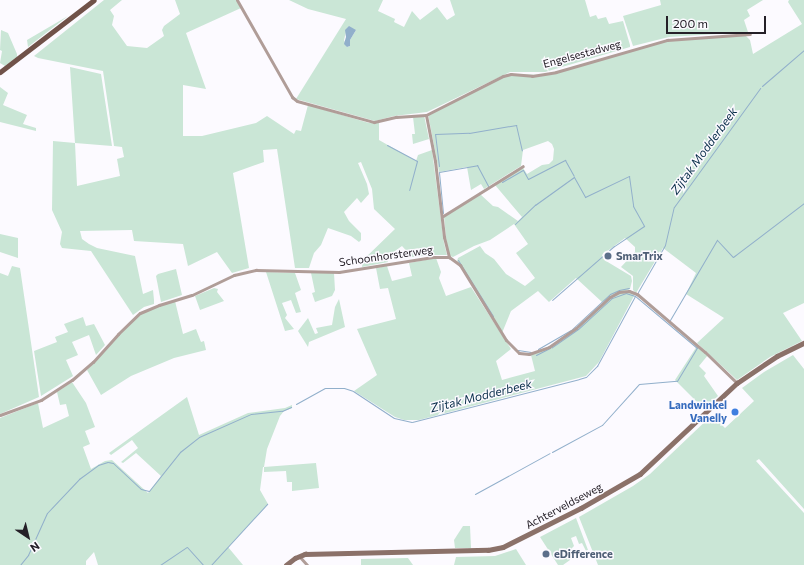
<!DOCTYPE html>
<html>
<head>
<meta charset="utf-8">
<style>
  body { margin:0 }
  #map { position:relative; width:804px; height:565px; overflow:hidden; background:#fcfaff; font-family:Commissioner,sans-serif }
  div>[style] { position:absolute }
  .green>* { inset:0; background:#cae6d6 }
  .water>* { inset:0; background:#91afcb }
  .stream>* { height:1px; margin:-0.5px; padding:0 0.5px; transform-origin:0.5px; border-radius:0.5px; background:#91afcb }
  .street>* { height:3px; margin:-1.5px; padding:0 1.5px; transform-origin:1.5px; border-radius:1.5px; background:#b09d98 }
  .secondary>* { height:4.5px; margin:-2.25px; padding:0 2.25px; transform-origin:2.25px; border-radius:2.25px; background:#8b7169 }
  .primary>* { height:5px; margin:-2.5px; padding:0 2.5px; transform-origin:2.5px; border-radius:2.5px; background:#705249 }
  .dots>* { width:11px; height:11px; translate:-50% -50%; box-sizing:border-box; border:2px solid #fcfaff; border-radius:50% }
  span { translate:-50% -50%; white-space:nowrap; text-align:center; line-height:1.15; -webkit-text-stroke:3px #fcfaff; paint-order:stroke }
  .street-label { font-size:11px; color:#252028 }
  .service-label { font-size:11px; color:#4e5e75; font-weight:700 }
  .left { translate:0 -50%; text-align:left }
  .shop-label { font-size:11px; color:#366cbe; font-weight:700 }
  .right { translate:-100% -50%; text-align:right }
  .water-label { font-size:12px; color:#082d49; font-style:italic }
  .north { position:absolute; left:8px; top:517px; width:40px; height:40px; -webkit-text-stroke:3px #fcfaff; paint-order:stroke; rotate:145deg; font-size:11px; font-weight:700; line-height:16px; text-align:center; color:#252028 }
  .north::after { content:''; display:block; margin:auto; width:14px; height:18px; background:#252028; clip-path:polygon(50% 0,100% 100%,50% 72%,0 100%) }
  .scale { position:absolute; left:666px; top:16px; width:100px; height:18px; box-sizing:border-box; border:2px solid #252028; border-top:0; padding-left:5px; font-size:12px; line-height:14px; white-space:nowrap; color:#252028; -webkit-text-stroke:3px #fcfaff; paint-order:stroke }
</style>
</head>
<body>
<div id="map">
  <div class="green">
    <div style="clip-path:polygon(104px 0,122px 0,110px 10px,114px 16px,112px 25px,127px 46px,147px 48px,164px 36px,162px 30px,164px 26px,180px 14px,175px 0,236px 0,241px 8px,186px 33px,206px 89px,183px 85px,183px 136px,202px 136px,256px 123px,267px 116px,294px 134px,296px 130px,301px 131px,308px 105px,369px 123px,379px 123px,379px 140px,416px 161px,418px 155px,432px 150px,444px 243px,447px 255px,432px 255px,412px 257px,402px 246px,385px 258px,388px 262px,362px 267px,363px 260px,395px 229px,374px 209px,372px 189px,361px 162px,358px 163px,367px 184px,369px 194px,361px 203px,357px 198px,344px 212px,349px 221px,361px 233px,361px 240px,359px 242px,351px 236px,328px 228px,321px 245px,314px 253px,309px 268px,295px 268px,277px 149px,263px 150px,264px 162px,233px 173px,249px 268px,232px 273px,217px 252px,188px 266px,183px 244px,134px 241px,132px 230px,80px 231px,82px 239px,89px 244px,97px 248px,135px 256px,143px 294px,153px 290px,154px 300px,154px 304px,144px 307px,133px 315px,91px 251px,62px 248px,60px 244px,62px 232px,52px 210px,53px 141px,75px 143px,70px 67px,101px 74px,112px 146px,75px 143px,77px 186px,120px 176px,117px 159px,124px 157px,122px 147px,114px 146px,103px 71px,38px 58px,34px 56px)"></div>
    <div style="clip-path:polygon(evenodd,289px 0,383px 0,378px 11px,395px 19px,394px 22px,404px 27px,412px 11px,420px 20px,437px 7px,447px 20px,455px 15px,450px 0,585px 0,590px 17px,596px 15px,598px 19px,606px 17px,609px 24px,623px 21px,630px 45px,630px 47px,545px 72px,510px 72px,427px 112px,394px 116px,375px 121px,296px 99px,346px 19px,308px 9px,289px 0,356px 30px,350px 40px,350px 46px,347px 47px,344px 40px,346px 32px,356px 30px)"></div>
    <div style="clip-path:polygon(660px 0,763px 0,747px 10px,750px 16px,744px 20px,748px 32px,669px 37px,633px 46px,623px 16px,661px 5px)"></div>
    <div style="clip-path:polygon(789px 0,804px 0,804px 303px,783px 313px,802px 341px,770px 357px,737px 380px,697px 343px,724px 318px,686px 294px,696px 273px,663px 248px,636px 293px,633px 290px,633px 276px,621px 267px,635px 252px,635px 247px,625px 238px,602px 255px,606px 261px,631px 276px,632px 281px,630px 289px,602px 302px,576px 278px,549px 302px,538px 291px,511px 311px,502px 333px,457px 261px,458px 258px,480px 246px,485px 253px,494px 259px,506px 274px,525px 286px,535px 278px,516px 253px,528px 244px,514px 224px,490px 240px,474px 246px,453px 257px,450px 256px,447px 248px,444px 217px,480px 194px,493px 206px,498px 207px,518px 221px,522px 217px,495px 185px,523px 168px,527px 174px,542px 165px,549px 164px,553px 160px,554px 149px,552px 144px,548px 141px,523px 150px,521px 166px,484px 189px,481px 184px,471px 190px,467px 167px,439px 172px,428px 114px,507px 74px,550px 75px,664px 41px,744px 34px,750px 40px,753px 54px,802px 24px,788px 2px)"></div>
    <div style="clip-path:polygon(68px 16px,28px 47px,27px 40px)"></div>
    <div style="clip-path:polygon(1px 30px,8px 33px,17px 54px,17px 57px,5px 66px,0 63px,2px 51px,0 50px)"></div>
    <div style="clip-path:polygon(0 87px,8px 93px,3px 105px,27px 115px,23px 124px,36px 128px,36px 131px,0 122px)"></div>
    <div style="clip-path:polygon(424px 115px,429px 139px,413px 144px,412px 134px,415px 134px,413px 117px)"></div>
    <div style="clip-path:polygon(0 234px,18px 238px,18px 258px,0 252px)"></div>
    <div style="clip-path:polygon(436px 258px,441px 272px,439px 278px,446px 296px,471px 287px,511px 349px,496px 361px,502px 380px,535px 371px,531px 355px,564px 339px,613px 296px,621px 293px,628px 292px,635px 294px,599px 362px,586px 376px,419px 420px,404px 420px,395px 417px,354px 391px,377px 375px,357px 329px,396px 319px,388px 288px,380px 289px,376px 268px,387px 266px,392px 281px,412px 276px,409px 263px)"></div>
    <div style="clip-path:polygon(12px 266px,20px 268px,39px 397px,0 414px,0 273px,8px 276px)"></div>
    <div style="clip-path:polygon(176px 269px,182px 295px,161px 302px,156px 276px,158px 274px)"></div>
    <div style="clip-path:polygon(266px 272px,295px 273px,301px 290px,295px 293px,301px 312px,296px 313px,291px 300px,282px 303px,287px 315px,285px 318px,294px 329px,285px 331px)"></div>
    <div style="clip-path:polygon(311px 273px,334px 273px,335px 290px,332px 296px,315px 302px,312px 293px,315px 292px)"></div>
    <div style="clip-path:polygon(214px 288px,218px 289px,217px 292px,224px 301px,200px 310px,195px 296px)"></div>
    <div style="clip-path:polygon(339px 299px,345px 327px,309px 342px,308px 347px,298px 331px,308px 318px,315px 334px,318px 333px,316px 328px,332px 325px,335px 307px)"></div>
    <div style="clip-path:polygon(175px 301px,183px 334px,196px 329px,201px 342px,204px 341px,206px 350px,174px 358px,131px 376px,101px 395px,87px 370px,117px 336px,144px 311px)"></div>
    <div style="clip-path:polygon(83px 317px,86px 326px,94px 324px,105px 345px,96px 355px,89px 335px,72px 342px,78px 355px,66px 360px,73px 376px,41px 396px,34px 351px,57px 342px,55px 337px,68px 332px,64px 324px)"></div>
    <div style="clip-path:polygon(697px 346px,708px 355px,699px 366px,706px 373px,704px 376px,718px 396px,704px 409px,675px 380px)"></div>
    <div style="clip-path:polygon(793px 355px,804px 369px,804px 509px,759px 459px,756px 461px,804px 513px,804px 565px,598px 565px,579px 517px,633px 486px,650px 474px,712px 415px,725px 428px,754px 401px,742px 388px,764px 372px)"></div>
    <div style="clip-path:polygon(72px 382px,86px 403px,95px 427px,85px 431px,90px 444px,83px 447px,91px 469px,105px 461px,112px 460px,148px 493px,161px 476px,136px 453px,123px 463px,121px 462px,138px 448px,132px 440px,111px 455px,109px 453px,187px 397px,199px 435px,248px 413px,285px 408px,292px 405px,292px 408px,284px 411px,280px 416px,267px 449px,264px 467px,316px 463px,319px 488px,292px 491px,292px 482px,287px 482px,286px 471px,264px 472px,264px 467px,263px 467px,260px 490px,268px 504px,228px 547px,243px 565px,98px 565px,94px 552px,86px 561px,86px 565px,0 565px,0 418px,38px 403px,43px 428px,69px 416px,66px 404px,60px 405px,57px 392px)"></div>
    <div style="clip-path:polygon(576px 518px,588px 550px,586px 551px,582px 543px,579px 544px,576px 536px,571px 538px,574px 546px,571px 549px,570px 560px,563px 565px,558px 565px,540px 537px)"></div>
    <div style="clip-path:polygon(463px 526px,470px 526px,471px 548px,455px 548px,454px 540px)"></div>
    <div style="clip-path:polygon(516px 549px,526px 565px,454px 565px,456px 557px,495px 556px)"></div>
    <div style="clip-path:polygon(408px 558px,413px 565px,361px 565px,361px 559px)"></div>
  </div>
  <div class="water">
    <div style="clip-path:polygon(349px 26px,356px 30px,350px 40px,350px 46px,347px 47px,344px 44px,346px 37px,345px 30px)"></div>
  </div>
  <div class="stream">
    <div style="left:762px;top:86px;width:55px;rotate:-40.6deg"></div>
    <div style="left:387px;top:145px;width:34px;rotate:28deg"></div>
    <div style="left:417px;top:161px;width:30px;rotate:105deg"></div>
    <div style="left:439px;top:166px;width:32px;rotate:-97deg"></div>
    <div style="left:435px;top:134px;width:34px;rotate:-2deg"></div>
    <div style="left:469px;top:133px;width:48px;rotate:-9.7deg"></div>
    <div style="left:516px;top:125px;width:26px;rotate:77deg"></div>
    <div style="left:502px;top:182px;width:24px;rotate:-30deg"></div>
    <div style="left:523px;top:170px;width:10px;rotate:61deg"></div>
    <div style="left:528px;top:179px;width:42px;rotate:-27.2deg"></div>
    <div style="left:565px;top:160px;width:18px;rotate:61deg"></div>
    <div style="left:443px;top:213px;width:41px;rotate:-95.6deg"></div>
    <div style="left:439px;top:172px;width:39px;rotate:-10deg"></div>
    <div style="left:477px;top:165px;width:24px;rotate:62deg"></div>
    <div style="left:515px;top:224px;width:28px;rotate:-44deg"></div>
    <div style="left:535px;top:205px;width:48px;rotate:-35.7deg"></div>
    <div style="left:574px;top:177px;width:23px;rotate:61deg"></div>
    <div style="left:585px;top:197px;width:49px;rotate:-25.5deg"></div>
    <div style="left:629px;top:176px;width:30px;rotate:82deg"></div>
    <div style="left:633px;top:206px;width:23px;rotate:61deg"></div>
    <div style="left:644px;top:226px;width:36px;rotate:146deg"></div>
    <div style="left:614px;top:246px;width:82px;rotate:138.9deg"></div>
    <div style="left:458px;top:260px;width:66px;rotate:58deg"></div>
    <div style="left:638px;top:292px;width:54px;rotate:-60.1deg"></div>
    <div style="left:665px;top:245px;width:39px;rotate:-77deg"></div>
    <div style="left:674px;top:207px;width:147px;rotate:-54.1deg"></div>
    <div style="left:670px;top:320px;width:93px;rotate:-59.6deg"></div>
    <div style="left:717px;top:240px;width:23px;rotate:47deg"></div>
    <div style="left:733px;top:257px;width:89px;rotate:-37.3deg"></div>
    <div style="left:538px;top:349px;width:38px;rotate:-30deg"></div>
    <div style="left:571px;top:330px;width:53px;rotate:-42.7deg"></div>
    <div style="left:610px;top:294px;width:10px;rotate:-24deg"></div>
    <div style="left:619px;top:290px;width:10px;rotate:-11deg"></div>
    <div style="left:518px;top:350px;width:13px;rotate:9deg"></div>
    <div style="left:536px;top:355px;width:16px;rotate:-27deg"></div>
    <div style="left:296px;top:404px;width:33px;rotate:-29deg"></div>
    <div style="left:325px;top:388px;width:19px"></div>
    <div style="left:344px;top:388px;width:9px;rotate:18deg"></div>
    <div style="left:353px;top:391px;width:49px;rotate:33.4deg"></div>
    <div style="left:394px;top:418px;width:18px;rotate:13deg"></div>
    <div style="left:412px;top:422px;width:172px;rotate:-14.4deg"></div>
    <div style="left:579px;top:379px;width:7px;rotate:-16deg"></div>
    <div style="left:586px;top:377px;width:16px;rotate:-45deg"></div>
    <div style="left:597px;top:366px;width:80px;rotate:-61.5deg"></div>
    <div style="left:552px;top:452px;width:57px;rotate:-28.4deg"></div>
    <div style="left:602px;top:425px;width:55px;rotate:-47.9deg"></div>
    <div style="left:639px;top:384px;width:38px;rotate:-5deg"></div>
    <div style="left:677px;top:381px;width:39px;rotate:-59deg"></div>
    <div style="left:697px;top:348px;width:81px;rotate:-140deg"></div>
    <div style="left:635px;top:296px;width:9px;rotate:-162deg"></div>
    <div style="left:626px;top:293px;width:15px;rotate:160deg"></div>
    <div style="left:612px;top:298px;width:46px;rotate:137.6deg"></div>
    <div style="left:578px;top:329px;width:32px;rotate:145deg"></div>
    <div style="left:475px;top:494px;width:85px;rotate:-28.7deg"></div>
    <div style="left:20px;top:565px;width:13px;rotate:-51deg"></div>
    <div style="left:28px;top:555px;width:46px;rotate:-65.7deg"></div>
    <div style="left:47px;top:513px;width:47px;rotate:-46.7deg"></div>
    <div style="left:79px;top:479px;width:24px;rotate:-36deg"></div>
    <div style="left:98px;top:465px;width:10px;rotate:-17deg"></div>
    <div style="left:108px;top:462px;width:5px;rotate:11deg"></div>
    <div style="left:113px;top:463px;width:38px;rotate:43deg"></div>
    <div style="left:141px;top:489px;width:8px;rotate:14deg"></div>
    <div style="left:149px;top:491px;width:50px;rotate:-51.5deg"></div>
    <div style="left:180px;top:452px;width:24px;rotate:-38deg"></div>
    <div style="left:199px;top:437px;width:57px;rotate:-23.9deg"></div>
    <div style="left:251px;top:414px;width:31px;rotate:-6deg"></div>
    <div style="left:282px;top:411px;width:10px;rotate:-24deg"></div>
    <div style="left:160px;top:565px;width:32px;rotate:-34deg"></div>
    <div style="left:187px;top:547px;width:24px;rotate:48deg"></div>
    <div style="left:211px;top:565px;width:83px;rotate:-47.4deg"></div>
  </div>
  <div class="street">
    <div style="left:237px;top:0;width:112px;rotate:60.4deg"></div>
    <div style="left:292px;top:97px;width:6px;rotate:39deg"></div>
    <div style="left:297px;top:101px;width:80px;rotate:15.3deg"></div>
    <div style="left:374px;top:122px;width:23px;rotate:-13deg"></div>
    <div style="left:396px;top:117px;width:30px;rotate:-4deg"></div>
    <div style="left:426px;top:115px;width:86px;rotate:-26.9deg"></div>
    <div style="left:503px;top:76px;width:8px;rotate:-14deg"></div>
    <div style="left:511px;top:74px;width:21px;rotate:5deg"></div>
    <div style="left:532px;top:76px;width:24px;rotate:-9deg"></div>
    <div style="left:556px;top:72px;width:116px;rotate:-16.1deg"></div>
    <div style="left:667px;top:40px;width:83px;rotate:-4.1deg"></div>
    <div style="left:426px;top:115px;width:47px;rotate:78.9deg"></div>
    <div style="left:435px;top:161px;width:77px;rotate:83.2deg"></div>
    <div style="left:444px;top:237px;width:21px;rotate:76deg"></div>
    <div style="left:443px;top:216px;width:94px;rotate:-32deg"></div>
    <div style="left:0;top:415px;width:44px;rotate:-20.1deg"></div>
    <div style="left:41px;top:400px;width:37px;rotate:-33deg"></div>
    <div style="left:72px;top:380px;width:28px;rotate:-41deg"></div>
    <div style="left:93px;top:362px;width:38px;rotate:-48deg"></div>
    <div style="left:118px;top:334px;width:30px;rotate:-44deg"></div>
    <div style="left:140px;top:313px;width:21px;rotate:-23deg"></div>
    <div style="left:159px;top:305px;width:34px;rotate:-17deg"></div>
    <div style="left:192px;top:295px;width:47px;rotate:-25.5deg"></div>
    <div style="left:234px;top:275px;width:23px;rotate:-13deg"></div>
    <div style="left:256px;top:270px;width:83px;rotate:1.4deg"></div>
    <div style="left:339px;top:272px;width:95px;rotate:-9.1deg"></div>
    <div style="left:433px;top:257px;width:16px"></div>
    <div style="left:449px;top:257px;width:14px;rotate:36deg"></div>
    <div style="left:460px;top:265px;width:88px;rotate:58.5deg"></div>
    <div style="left:506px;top:340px;width:18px;rotate:45deg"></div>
    <div style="left:519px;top:353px;width:10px;rotate:6deg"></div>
    <div style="left:529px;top:354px;width:21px;rotate:-19deg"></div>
    <div style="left:549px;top:347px;width:33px;rotate:-35deg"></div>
    <div style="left:576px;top:328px;width:46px;rotate:-42.4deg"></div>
    <div style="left:610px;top:297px;width:10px;rotate:-29deg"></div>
    <div style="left:619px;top:292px;width:10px;rotate:-6deg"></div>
    <div style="left:629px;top:291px;width:9px;rotate:21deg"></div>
    <div style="left:637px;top:294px;width:89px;rotate:40.5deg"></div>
    <div style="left:705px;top:352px;width:45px;rotate:44.1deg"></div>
    <div style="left:299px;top:556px;width:12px;rotate:48deg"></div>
  </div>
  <div class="secondary">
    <div style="left:286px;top:565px;width:11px;rotate:-38deg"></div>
    <div style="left:295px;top:558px;width:11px;rotate:-22deg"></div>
    <div style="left:305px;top:554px;width:183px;rotate:-1.3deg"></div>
    <div style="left:488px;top:550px;width:15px;rotate:-11deg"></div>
    <div style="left:503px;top:547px;width:87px;rotate:-26.6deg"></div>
    <div style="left:581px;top:508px;width:68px;rotate:-30deg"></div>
    <div style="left:640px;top:474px;width:133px;rotate:-43.2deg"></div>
    <div style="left:737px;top:383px;width:48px;rotate:-34deg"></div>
    <div style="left:777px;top:356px;width:30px;rotate:-26deg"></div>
  </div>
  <div class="primary">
    <div style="left:0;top:72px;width:118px;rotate:-37.5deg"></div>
  </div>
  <div class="dots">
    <div style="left:608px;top:256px;background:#5c6f8a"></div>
    <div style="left:735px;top:412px;background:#3f7fe0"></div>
    <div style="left:546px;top:554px;background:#5c6f8a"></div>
  </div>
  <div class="street-label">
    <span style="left:582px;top:54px;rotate:-15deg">Engelsestadweg</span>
    <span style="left:386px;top:256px;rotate:-8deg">Schoonhorsterweg</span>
    <span style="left:564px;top:506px;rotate:-28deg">Achterveldseweg</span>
  </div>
  <div class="service-label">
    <span class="left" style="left:616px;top:256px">SmarTrix</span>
    <span class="left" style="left:554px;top:554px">eDifference</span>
  </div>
  <div class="shop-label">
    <span class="right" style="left:727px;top:412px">Landwinkel<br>Vanelly</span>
  </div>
  <div class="water-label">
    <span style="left:704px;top:151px;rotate:-54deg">Zijtak Modderbeek</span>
    <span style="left:481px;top:396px;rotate:-14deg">Zijtak Modderbeek</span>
  </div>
  <div class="north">N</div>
  <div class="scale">200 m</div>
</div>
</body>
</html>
